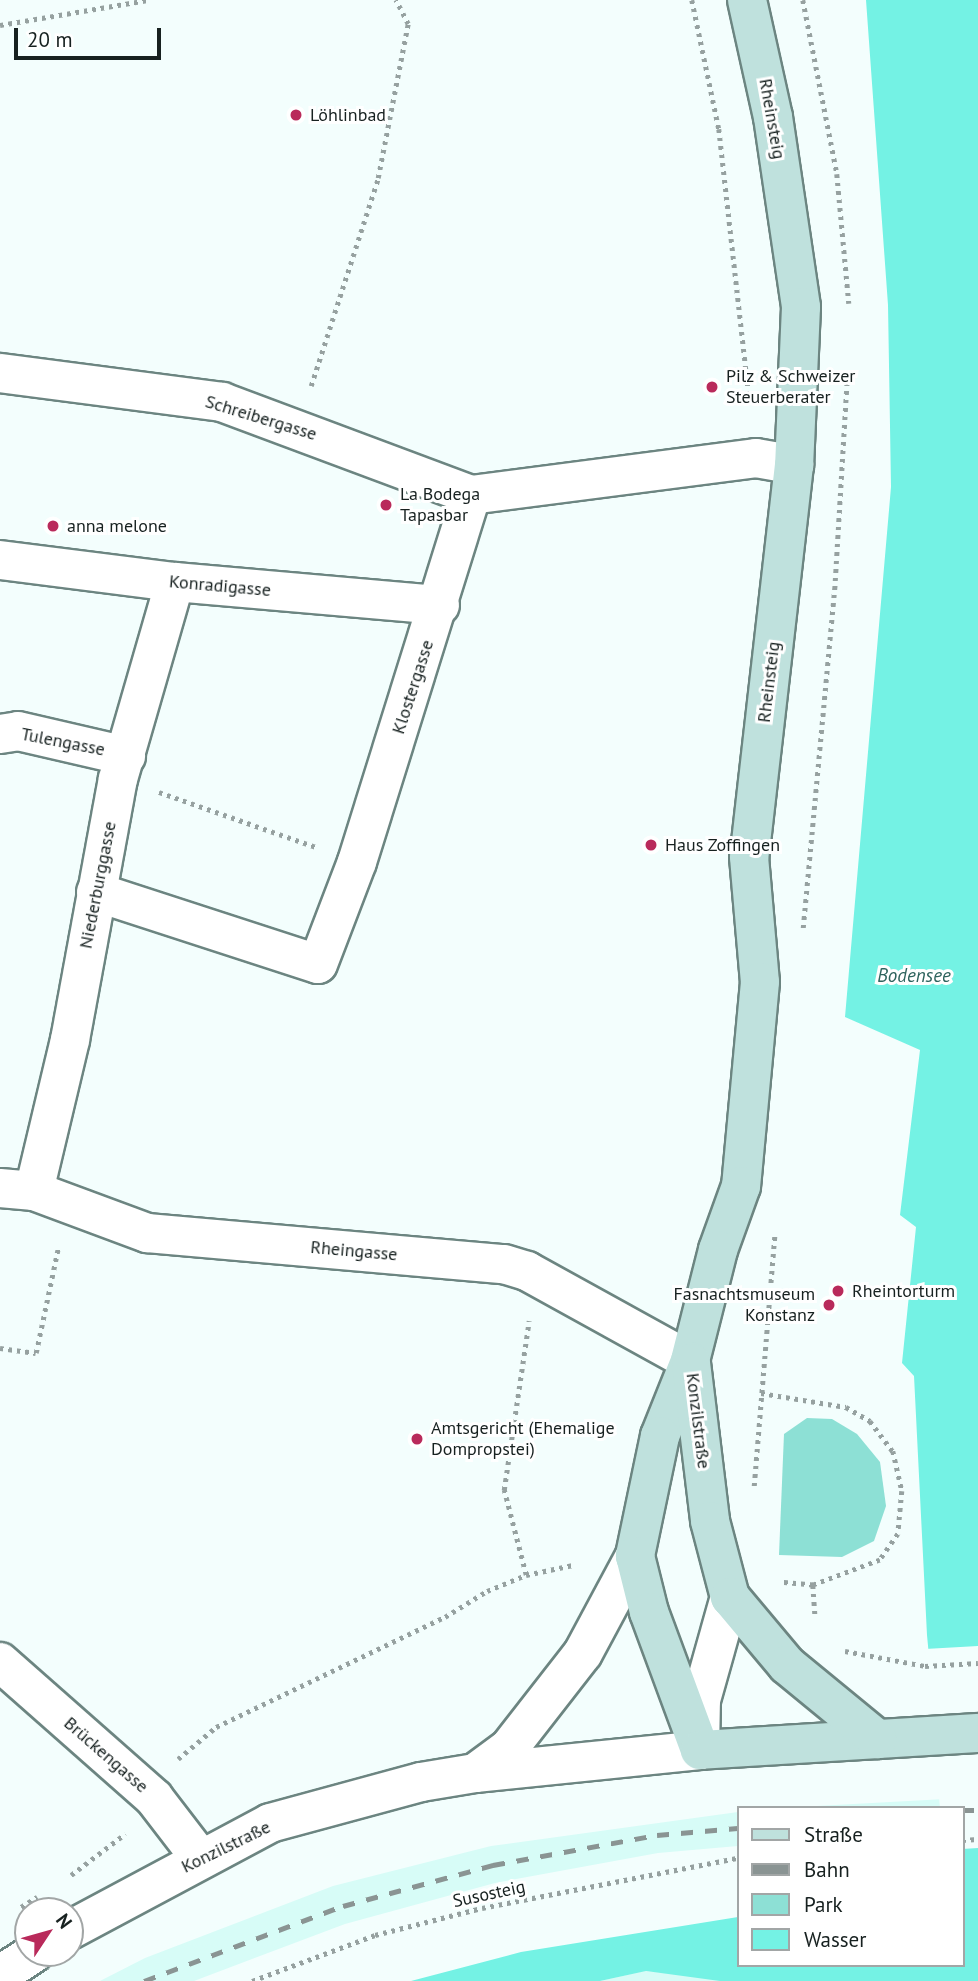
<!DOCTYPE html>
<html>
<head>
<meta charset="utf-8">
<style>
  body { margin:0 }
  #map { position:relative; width:978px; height:1981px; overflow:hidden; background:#f3fefd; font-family:"PT Sans",sans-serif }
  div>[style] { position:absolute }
  .built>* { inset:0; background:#d7fcf7 }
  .green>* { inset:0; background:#8de0d5 }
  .water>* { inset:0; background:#74f2e4 }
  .pier>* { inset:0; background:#f3fefd }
  .path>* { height:4.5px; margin-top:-2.25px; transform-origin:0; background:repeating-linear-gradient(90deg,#96a1a0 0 3.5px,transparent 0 8.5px) }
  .roads { filter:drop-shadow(2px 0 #6c8581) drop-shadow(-2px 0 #6c8581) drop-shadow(0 2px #6c8581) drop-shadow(0 -2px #6c8581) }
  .minor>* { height:38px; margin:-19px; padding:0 19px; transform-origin:19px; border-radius:19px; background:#fff }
  .tertiary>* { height:38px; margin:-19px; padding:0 19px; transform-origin:19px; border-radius:19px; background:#fff }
  .secondary>* { height:38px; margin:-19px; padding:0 19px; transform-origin:19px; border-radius:19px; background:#bfe1dd }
  .rail>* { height:5px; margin-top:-2.5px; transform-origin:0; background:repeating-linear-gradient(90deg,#8a9493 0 12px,transparent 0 24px) }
  .dots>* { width:19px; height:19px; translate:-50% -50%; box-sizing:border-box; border:4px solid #fff; border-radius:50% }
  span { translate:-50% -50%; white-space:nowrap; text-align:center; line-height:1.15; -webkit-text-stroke:6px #fff; paint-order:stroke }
  .poi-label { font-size:18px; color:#172120 }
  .left { translate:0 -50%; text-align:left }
  .right { translate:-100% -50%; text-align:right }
  .street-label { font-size:18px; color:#172120 }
  .water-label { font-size:19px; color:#2d635d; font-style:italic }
  .legend { position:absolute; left:737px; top:1806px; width:228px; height:161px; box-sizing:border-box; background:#fff; border:2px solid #a2a6a6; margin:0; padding:9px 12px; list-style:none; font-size:21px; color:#172120 }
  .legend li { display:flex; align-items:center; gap:14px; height:35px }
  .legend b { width:35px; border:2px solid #a2a6a6 }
  .north { position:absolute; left:14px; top:1897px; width:70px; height:70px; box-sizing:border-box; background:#fff; border:2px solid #a2a6a6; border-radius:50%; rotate:54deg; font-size:19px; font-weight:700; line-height:28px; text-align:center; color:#172120 }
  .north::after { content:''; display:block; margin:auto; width:24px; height:32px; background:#b92a5b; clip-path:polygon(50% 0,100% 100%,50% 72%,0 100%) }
  .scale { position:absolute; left:14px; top:28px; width:147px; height:32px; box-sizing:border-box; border:4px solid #172120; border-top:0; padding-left:9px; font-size:21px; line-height:24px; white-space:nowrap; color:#172120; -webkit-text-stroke:5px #fff; paint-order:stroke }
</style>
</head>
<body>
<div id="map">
  <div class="built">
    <div style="clip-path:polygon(945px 1799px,944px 1808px,780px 1808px)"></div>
    <div style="clip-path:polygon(738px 1812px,738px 1846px,658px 1853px,495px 1883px,345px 1924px,194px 1981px,100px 1981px,145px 1958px,333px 1886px,491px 1846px)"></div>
    <div style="clip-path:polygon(645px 1971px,717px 1978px,720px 1981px,600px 1981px)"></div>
  </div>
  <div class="green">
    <div style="clip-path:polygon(807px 1418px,832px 1419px,857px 1434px,880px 1462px,886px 1506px,874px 1541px,842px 1557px,779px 1555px,784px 1434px)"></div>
  </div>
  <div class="water">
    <div style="clip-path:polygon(866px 0,978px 0,978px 1981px,720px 1981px,646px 1971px,600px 1981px,411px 1981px,521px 1952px,738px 1917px,738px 1965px,962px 1965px,962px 1808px,943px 1808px,927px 1635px,914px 1376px,902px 1363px,916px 1227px,900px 1215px,920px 1050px,845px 1017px,891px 487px,888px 305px)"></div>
  </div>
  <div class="pier">
    <div style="clip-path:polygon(978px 1646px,978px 1848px,962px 1849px,962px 1808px,940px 1808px,925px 1649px)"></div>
  </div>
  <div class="path">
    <div style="left:692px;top:0;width:132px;rotate:78.2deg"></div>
    <div style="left:719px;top:129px;width:270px;rotate:83.6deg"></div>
    <div style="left:803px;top:0;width:177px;rotate:78.9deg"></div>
    <div style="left:837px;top:174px;width:130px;rotate:84.7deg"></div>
    <div style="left:0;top:25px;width:150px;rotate:-9.6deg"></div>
    <div style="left:311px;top:386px;width:219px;rotate:-72.1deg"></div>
    <div style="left:378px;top:178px;width:157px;rotate:-79deg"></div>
    <div style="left:408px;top:24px;width:27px;rotate:-117deg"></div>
    <div style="left:159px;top:792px;width:166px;rotate:19.3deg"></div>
    <div style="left:803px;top:928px;width:348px;rotate:-84.7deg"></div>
    <div style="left:835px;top:581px;width:203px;rotate:-86.6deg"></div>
    <div style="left:0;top:1348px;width:36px;rotate:8deg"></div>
    <div style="left:36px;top:1353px;width:106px;rotate:-78.1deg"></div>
    <div style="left:761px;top:1393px;width:86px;rotate:9.4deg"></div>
    <div style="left:846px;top:1407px;width:28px;rotate:30deg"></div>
    <div style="left:870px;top:1421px;width:38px;rotate:53deg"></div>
    <div style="left:893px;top:1451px;width:41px;rotate:77.3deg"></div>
    <div style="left:902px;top:1491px;width:43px;rotate:95.3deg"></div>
    <div style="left:898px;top:1534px;width:32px;rotate:125deg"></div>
    <div style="left:880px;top:1560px;width:72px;rotate:159.5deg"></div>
    <div style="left:813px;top:1585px;width:32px;rotate:-175deg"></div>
    <div style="left:754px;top:1486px;width:254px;rotate:-85.3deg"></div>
    <div style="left:526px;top:1575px;width:88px;rotate:-104.5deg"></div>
    <div style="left:504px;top:1490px;width:171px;rotate:-81.6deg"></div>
    <div style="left:813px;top:1585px;width:31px;rotate:86deg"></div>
    <div style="left:845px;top:1651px;width:81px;rotate:10.6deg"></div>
    <div style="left:925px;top:1666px;width:53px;rotate:-3.2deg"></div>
    <div style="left:178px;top:1759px;width:50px;rotate:-40.1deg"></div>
    <div style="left:216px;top:1727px;width:254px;rotate:-25.7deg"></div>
    <div style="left:445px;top:1617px;width:49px;rotate:-31.8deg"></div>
    <div style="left:487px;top:1591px;width:42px;rotate:-22.3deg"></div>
    <div style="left:526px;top:1575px;width:48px;rotate:-12deg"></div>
    <div style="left:962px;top:1840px;width:16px;rotate:-4deg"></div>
    <div style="left:71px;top:1875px;width:68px;rotate:-37.2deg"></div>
    <div style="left:737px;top:1899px;width:1px"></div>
    <div style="left:21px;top:1907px;width:19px;rotate:-32deg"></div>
    <div style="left:252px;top:1981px;width:131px;rotate:-20.5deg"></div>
    <div style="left:375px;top:1935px;width:110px;rotate:-14.2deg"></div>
    <div style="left:482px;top:1908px;width:261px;rotate:-11.1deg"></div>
  </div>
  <div class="roads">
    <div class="minor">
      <div style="left:0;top:373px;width:224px;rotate:7.4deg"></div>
      <div style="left:222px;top:402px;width:266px;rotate:20.5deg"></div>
      <div style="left:471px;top:495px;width:287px;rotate:-7.4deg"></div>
      <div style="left:756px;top:458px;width:39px;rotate:10deg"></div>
      <div style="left:0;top:560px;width:176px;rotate:7.2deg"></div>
      <div style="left:175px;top:582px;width:266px;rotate:5deg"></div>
      <div style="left:0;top:734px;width:18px;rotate:-9deg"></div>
      <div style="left:18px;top:731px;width:111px;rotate:13deg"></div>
      <div style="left:96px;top:892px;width:233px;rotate:18deg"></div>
      <div style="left:318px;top:964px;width:109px;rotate:-69.1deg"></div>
      <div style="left:357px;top:862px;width:384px;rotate:-72.7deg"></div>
      <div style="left:0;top:1188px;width:34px;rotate:5deg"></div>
      <div style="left:34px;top:1191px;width:121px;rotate:20.4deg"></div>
      <div style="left:147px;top:1233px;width:358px;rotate:5deg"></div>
      <div style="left:504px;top:1264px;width:24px;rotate:17deg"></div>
      <div style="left:527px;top:1271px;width:186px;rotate:28.9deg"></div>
      <div style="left:34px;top:1191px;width:155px;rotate:-76.6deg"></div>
      <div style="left:70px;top:1040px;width:265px;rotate:-79.6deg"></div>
      <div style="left:118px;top:779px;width:205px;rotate:-73.9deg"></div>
      <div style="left:0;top:1662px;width:205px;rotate:41.4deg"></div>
      <div style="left:154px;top:1798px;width:76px;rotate:52.5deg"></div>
    </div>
    <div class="tertiary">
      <div style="left:475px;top:1773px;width:42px;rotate:-36.3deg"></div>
      <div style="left:509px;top:1748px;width:120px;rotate:-52.1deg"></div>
      <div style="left:583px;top:1653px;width:110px;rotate:-61.8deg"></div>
      <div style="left:70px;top:1930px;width:227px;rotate:-28.1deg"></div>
      <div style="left:270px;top:1823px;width:156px;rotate:-15.2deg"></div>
      <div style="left:421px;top:1782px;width:55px;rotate:-9.5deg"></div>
      <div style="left:475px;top:1773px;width:226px;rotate:-5.8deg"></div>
      <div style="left:700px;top:1750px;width:50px;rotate:-88.9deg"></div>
      <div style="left:701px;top:1700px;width:107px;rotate:-74.3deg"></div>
      <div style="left:0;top:1975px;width:40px;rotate:-32.9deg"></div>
    </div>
    <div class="secondary">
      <div style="left:747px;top:0;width:120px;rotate:77.5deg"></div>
      <div style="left:773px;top:117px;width:192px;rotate:81.6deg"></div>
      <div style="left:801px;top:307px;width:158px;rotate:92.5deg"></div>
      <div style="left:794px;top:465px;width:395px;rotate:96.5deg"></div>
      <div style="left:749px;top:857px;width:125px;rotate:85deg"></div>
      <div style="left:760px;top:982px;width:205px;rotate:95.3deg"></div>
      <div style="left:741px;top:1186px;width:68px;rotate:109.8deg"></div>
      <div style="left:718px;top:1250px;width:114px;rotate:104.2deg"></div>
      <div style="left:690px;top:1361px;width:81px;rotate:111.8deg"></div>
      <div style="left:660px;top:1436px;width:123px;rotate:101.8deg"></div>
      <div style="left:635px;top:1556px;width:58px;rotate:76deg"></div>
      <div style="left:649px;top:1612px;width:147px;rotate:69.7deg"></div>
      <div style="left:700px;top:1750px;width:279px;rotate:-3.5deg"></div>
      <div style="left:691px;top:1363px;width:159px;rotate:83.1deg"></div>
      <div style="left:710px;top:1521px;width:79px;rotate:75.3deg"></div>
      <div style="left:730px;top:1597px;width:89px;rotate:50deg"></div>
      <div style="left:787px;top:1665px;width:117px;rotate:39.4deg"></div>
    </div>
  </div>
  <div class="rail">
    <div style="left:962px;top:1810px;width:16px"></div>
    <div style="left:144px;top:1981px;width:213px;rotate:-20.7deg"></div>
    <div style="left:343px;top:1906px;width:156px;rotate:-15.3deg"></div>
    <div style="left:493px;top:1865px;width:167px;rotate:-10.4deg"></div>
    <div style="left:657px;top:1835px;width:81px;rotate:-4.9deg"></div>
  </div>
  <div class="dots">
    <div style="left:296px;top:115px;background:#b92a5b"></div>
    <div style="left:712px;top:387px;background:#b92a5b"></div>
    <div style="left:386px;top:505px;background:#b92a5b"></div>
    <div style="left:53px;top:526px;background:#b92a5b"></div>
    <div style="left:651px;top:845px;background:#b92a5b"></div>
    <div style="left:838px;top:1291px;background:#b92a5b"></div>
    <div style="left:829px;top:1305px;background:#b92a5b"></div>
    <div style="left:417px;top:1439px;background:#b92a5b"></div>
  </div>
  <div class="poi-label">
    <span class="left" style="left:310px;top:115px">Löhlinbad</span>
    <span class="left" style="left:726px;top:387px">Pilz &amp; Schweizer<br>Steuerberater</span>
    <span class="left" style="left:400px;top:505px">La Bodega<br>Tapasbar</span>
    <span class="left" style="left:67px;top:526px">anna melone</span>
    <span class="left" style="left:665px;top:845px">Haus Zoffingen</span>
    <span class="left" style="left:852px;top:1291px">Rheintorturm</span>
    <span class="right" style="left:815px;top:1305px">Fasnachtsmuseum<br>Konstanz</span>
    <span class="left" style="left:431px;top:1439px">Amtsgericht (Ehemalige<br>Dompropstei)</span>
  </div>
  <div class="street-label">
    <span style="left:772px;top:119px;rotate:80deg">Rheinsteig</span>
    <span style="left:261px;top:418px;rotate:17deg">Schreibergasse</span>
    <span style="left:220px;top:586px;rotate:5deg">Konradigasse</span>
    <span style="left:769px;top:682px;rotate:-83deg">Rheinsteig</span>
    <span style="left:413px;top:687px;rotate:-72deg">Klostergasse</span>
    <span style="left:63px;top:742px;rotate:11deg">Tulengasse</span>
    <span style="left:98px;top:885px;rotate:-79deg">Niederburggasse</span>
    <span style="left:354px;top:1251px;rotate:5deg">Rheingasse</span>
    <span style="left:698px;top:1421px;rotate:83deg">Konzilstraße</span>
    <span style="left:106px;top:1755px;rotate:41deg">Brückengasse</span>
    <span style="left:226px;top:1847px;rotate:-26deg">Konzilstraße</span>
    <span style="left:489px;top:1894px;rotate:-12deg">Susosteig</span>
  </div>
  <div class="water-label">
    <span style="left:914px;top:976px">Bodensee</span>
  </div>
  <ul class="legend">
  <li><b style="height:9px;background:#bfe1dd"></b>Straße</li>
  <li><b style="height:9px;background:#8a9493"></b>Bahn</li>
  <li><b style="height:19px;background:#8de0d5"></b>Park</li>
  <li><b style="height:19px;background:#74f2e4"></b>Wasser</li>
  </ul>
  <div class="north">N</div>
  <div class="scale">20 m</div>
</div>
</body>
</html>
